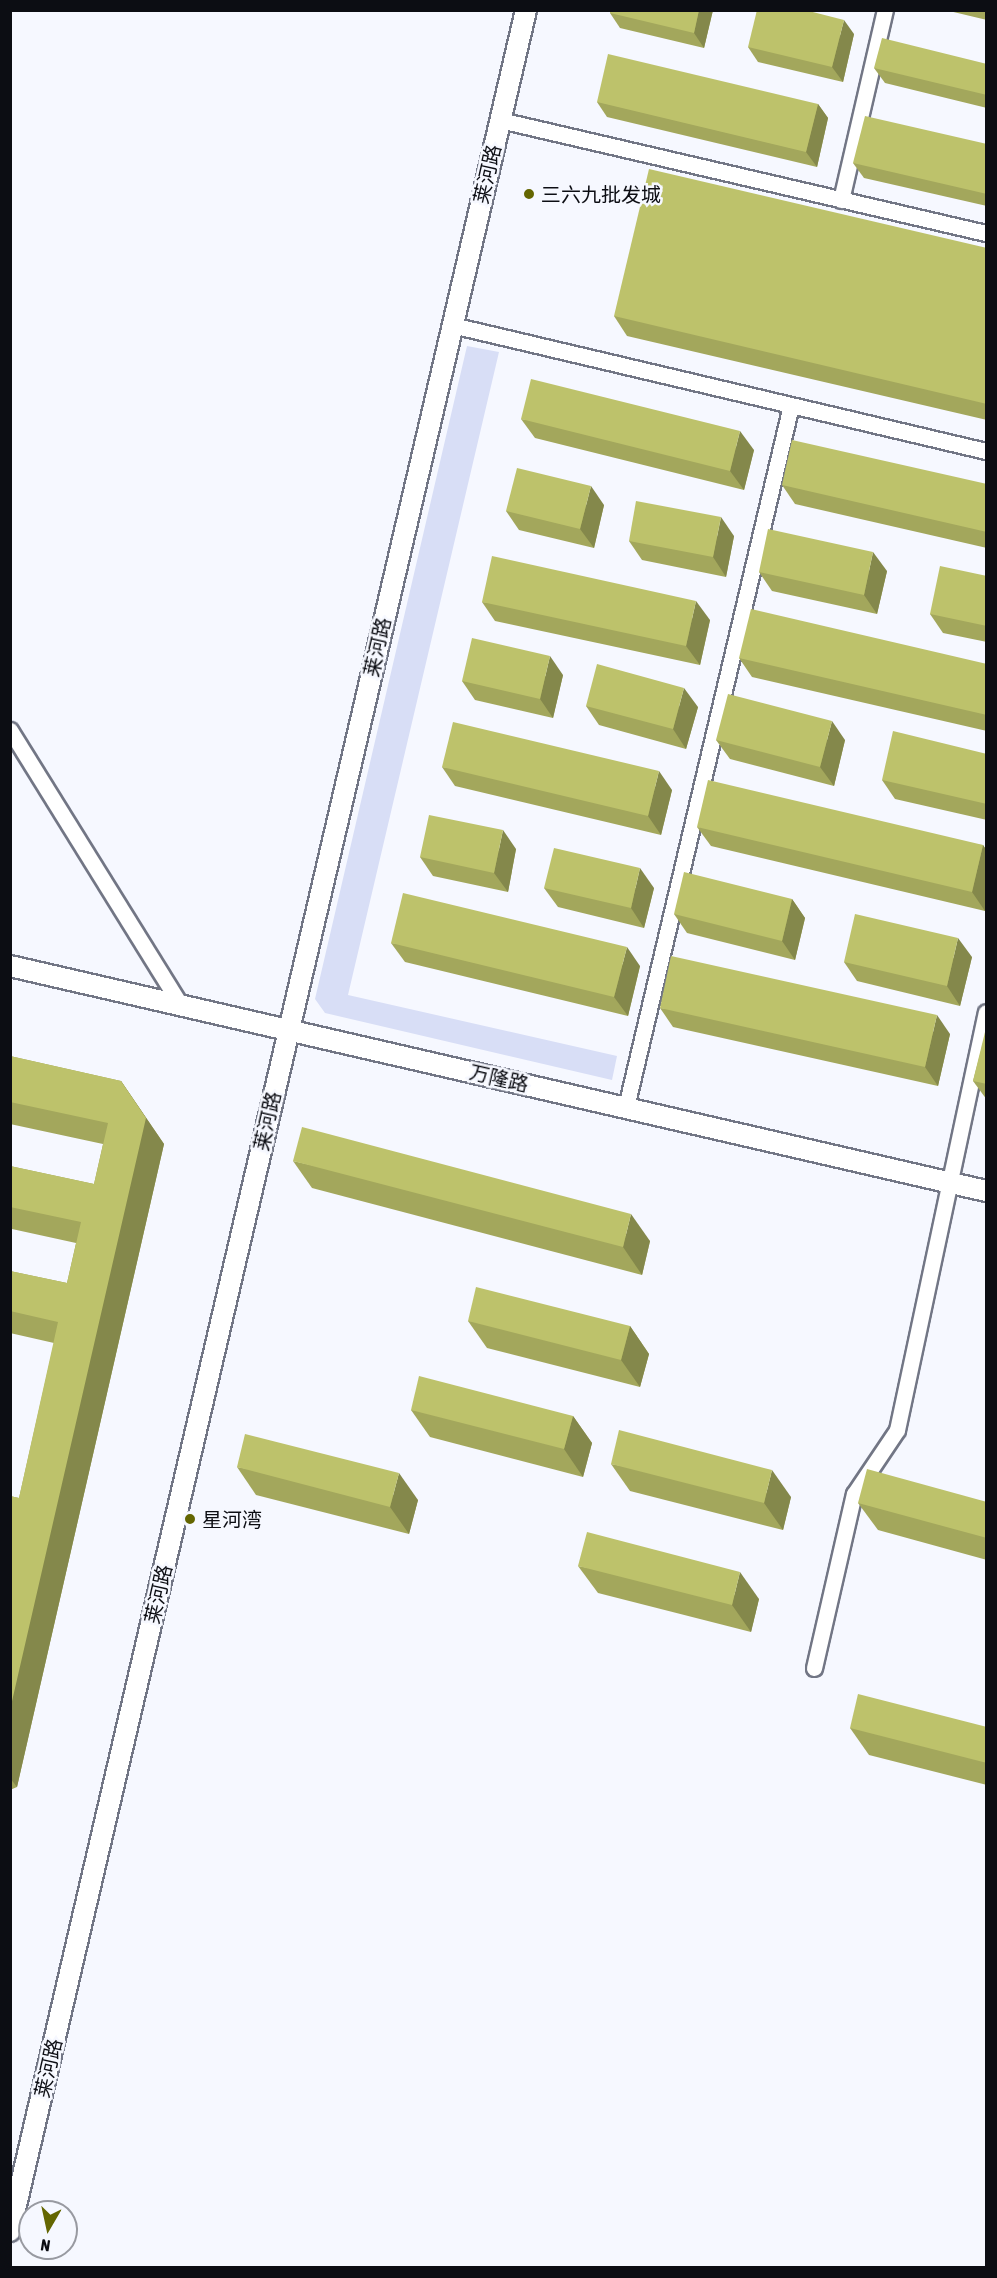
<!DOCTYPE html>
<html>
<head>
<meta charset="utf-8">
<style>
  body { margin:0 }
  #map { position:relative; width:997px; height:2278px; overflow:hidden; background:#f6f8ff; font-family:"Asap Condensed","Noto Sans SC",sans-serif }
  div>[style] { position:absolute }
  .green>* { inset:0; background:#d8def6 }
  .roads { filter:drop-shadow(2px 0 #727685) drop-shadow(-2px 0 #727685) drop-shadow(0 2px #727685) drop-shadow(0 -2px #727685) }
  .minor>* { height:15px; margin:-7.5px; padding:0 7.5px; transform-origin:7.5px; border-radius:7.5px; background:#fff }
  .tertiary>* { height:20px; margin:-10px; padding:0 10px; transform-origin:10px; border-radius:10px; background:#fff }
  .wall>* { inset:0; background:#a3a75c }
  .shaded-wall>* { inset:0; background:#84884b }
  .building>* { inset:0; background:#bdc26b }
  .dots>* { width:16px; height:16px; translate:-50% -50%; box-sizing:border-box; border:3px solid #f6f8ff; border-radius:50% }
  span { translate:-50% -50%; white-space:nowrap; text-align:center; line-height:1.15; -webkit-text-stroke:5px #f6f8ff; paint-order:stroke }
  .street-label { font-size:20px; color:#0c0d13 }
  .poi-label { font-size:20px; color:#0c0d13 }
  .left { translate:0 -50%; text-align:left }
  .frame { position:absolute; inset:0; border:12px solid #0c0d13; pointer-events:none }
  .north { position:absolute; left:18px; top:2200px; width:60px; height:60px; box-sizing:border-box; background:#f6f8ff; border:2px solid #989aa1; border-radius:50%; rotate:189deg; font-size:16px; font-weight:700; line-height:24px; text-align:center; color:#0c0d13 }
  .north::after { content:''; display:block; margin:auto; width:21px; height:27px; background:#646601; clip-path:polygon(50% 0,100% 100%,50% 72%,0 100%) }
</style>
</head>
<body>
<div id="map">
  <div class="green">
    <div style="clip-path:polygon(467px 346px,499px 352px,348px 995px,617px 1056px,612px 1080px,325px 1013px,315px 999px)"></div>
  </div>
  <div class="roads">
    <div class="minor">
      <div style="left:500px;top:120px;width:499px;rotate:13.1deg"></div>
      <div style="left:841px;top:200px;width:195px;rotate:-77deg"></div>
      <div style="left:452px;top:325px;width:549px;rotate:13.28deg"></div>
      <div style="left:10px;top:730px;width:322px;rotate:58.2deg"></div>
      <div style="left:626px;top:1107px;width:721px;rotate:-76.77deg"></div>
      <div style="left:814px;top:1668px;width:179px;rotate:-77.1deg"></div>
      <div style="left:854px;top:1494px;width:77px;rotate:-56.1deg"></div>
      <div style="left:897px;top:1430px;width:427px;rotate:-78deg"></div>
    </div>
    <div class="tertiary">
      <div style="left:10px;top:966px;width:1002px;rotate:12.98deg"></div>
      <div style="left:10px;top:2231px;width:2280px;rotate:-76.92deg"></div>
    </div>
  </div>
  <div class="wall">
    <div style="clip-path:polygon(713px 10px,704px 48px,620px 28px,610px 13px)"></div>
    <div style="clip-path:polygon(945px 10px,987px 10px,987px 20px)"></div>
    <div style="clip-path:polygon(854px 34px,843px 82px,758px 62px,748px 47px)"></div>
    <div style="clip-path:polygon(987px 64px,987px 108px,885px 83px,874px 68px)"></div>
    <div style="clip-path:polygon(597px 102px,818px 104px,828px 118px,817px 167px,607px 117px)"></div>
    <div style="clip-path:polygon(987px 144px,987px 206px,864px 178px,853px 163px)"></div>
    <div style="clip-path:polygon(987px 248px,987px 420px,627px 336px,614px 316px)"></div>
    <div style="clip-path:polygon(521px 419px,754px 450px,744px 490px,535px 438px)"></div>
    <div style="clip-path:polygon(987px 484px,987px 548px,795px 504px,782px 485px)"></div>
    <div style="clip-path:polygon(604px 505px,594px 548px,519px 530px,506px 511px)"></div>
    <div style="clip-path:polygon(734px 536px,726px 577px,642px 560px,629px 541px)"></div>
    <div style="clip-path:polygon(887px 571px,877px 614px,772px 591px,759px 572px)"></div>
    <div style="clip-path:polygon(987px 576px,987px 642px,943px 633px,930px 614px)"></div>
    <div style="clip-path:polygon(482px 602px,710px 620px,700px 665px,495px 621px)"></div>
    <div style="clip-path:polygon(739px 658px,987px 664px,987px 731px,752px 677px)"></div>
    <div style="clip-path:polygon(563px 675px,553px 718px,475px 700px,462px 681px)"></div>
    <div style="clip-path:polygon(586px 706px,698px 707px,686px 749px,599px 725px)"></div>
    <div style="clip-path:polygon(716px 740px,845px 740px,834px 786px,730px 759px)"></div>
    <div style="clip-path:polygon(987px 754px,987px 820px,895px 799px,882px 780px)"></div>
    <div style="clip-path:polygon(442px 767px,672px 790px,661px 835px,455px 786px)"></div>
    <div style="clip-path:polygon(697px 827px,983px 845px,987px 851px,987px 905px,985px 911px,711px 846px)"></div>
    <div style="clip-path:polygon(516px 849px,508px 892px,433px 876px,420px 857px)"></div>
    <div style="clip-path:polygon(544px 888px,654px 888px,644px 928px,558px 907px)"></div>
    <div style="clip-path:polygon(792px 899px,805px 918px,795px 960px,687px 933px,674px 914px)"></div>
    <div style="clip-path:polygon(391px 943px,640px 966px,628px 1016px,405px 962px)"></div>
    <div style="clip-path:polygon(972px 957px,960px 1006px,857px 981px,844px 962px)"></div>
    <div style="clip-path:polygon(660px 1008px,950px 1034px,938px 1086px,673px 1027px)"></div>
    <div style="clip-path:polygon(987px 1028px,987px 1100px,973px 1081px)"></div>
    <div style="clip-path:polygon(10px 1056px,121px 1081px,164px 1144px,17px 1787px,10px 1790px,10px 1496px,19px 1498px,54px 1343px,10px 1333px,10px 1271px,67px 1283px,76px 1243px,12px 1229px,10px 1227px,10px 1166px,94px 1184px,103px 1144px,10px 1124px)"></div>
    <div style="clip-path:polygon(293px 1161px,650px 1241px,642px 1275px,312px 1188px)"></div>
    <div style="clip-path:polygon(468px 1321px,630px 1326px,649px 1354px,640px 1387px,487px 1348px)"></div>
    <div style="clip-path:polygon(411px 1410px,573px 1416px,592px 1443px,583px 1477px,430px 1437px)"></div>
    <div style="clip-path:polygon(611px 1464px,791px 1497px,783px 1530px,630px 1491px)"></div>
    <div style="clip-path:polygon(237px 1467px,418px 1500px,409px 1534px,256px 1495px)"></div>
    <div style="clip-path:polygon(987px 1502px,987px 1560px,878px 1530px,858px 1503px)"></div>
    <div style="clip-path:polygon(578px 1566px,759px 1599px,751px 1632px,598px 1593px)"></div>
    <div style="clip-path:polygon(987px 1727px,987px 1785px,869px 1755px,850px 1728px)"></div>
  </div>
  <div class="shaded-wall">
    <div style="clip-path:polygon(699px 10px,713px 10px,704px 48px,694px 33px)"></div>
    <div style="clip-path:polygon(844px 20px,854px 34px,843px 82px,832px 67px)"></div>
    <div style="clip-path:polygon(818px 104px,828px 118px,817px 167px,806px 152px)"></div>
    <div style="clip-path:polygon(740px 431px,754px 450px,744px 490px,730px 471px)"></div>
    <div style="clip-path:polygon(591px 486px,604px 505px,594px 548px,580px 529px)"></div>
    <div style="clip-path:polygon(721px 517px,734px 536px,726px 577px,713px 557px)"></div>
    <div style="clip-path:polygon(873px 552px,887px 571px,877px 614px,864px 595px)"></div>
    <div style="clip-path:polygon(696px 601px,710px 620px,700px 665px,686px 646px)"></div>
    <div style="clip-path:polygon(550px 656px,563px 675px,553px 718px,540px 699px)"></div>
    <div style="clip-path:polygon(684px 688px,698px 707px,686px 749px,673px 729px)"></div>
    <div style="clip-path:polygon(832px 721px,845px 740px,834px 786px,820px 767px)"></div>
    <div style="clip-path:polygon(659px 771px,672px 790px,661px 835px,648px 816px)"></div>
    <div style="clip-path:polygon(503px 830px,516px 849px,508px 892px,494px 873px)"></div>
    <div style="clip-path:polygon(983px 845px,987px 851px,987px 905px,985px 911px,972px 892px)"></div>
    <div style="clip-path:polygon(640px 868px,654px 888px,644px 928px,631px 908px)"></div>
    <div style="clip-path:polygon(792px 899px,805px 918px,795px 960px,782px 941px)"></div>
    <div style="clip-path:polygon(958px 938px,972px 957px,960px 1006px,947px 986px)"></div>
    <div style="clip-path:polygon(627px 947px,640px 966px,628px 1016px,614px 997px)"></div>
    <div style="clip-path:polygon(937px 1015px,950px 1034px,938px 1086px,925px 1067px)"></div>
    <div style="clip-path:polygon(121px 1081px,164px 1144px,17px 1787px,10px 1778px,10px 1710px)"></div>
    <div style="clip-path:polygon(631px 1214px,650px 1241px,642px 1275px,623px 1247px)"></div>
    <div style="clip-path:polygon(630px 1326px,649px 1354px,640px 1387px,621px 1360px)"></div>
    <div style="clip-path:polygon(573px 1416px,592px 1443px,583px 1477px,564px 1449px)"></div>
    <div style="clip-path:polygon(772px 1470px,791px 1497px,783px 1530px,764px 1503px)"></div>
    <div style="clip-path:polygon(399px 1473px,418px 1500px,409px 1534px,390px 1507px)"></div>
    <div style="clip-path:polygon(740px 1572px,759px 1599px,751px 1632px,732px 1605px)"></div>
  </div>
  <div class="building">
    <div style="clip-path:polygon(610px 10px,699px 10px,694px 33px,610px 13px)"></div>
    <div style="clip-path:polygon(757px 10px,805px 10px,844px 20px,832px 67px,748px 47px)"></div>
    <div style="clip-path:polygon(882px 38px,987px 64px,987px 95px,874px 68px)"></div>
    <div style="clip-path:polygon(608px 54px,818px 104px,806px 152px,597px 102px)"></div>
    <div style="clip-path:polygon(865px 116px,987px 144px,987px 194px,853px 163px)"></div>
    <div style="clip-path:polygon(649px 169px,987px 248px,987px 404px,614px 316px)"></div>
    <div style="clip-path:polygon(531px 379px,740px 431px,730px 471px,521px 419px)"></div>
    <div style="clip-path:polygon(792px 440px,987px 484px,987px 532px,782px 485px)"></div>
    <div style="clip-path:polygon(517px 468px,591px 486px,580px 529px,506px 511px)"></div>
    <div style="clip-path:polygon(636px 501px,721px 517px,713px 557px,629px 541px)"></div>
    <div style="clip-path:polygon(768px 529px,873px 552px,864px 595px,759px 572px)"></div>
    <div style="clip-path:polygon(492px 556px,696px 601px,686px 646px,482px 602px)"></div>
    <div style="clip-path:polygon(940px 566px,987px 576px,987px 626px,930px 614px)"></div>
    <div style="clip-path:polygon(751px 609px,987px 664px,987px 715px,739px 658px)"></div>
    <div style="clip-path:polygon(472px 638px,550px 656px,540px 699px,462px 681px)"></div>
    <div style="clip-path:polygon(597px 664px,684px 688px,673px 729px,586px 706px)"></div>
    <div style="clip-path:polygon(728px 694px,832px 721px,820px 767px,716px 740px)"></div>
    <div style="clip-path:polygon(453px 722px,659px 771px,648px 816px,442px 767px)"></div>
    <div style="clip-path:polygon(893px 731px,987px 754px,987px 804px,882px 780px)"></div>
    <div style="clip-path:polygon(708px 780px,983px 845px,972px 892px,697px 827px)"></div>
    <div style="clip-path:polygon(429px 815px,503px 830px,494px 873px,420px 857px)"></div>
    <div style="clip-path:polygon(554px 848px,640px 868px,631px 908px,544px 888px)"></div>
    <div style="clip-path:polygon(684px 872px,792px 899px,782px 941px,674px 914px)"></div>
    <div style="clip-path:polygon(403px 893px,627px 947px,614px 997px,391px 943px)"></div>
    <div style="clip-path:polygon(855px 914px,958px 938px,947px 986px,844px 962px)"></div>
    <div style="clip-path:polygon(671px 956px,937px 1015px,925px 1067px,660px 1008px)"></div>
    <div style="clip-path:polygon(986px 1028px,987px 1028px,987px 1084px,973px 1081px)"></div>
    <div style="clip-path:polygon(10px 1056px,121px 1081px,146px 1118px,10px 1710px,10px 1538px,11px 1534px,10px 1534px,10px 1496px,19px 1498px,58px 1322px,10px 1311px,10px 1271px,67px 1283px,81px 1222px,10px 1207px,10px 1166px,94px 1184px,108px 1123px,10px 1102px)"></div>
    <div style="clip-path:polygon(302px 1127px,631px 1214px,623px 1247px,293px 1161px)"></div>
    <div style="clip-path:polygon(476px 1287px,630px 1326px,621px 1360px,468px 1321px)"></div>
    <div style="clip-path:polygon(419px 1376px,573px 1416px,564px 1449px,411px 1410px)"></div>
    <div style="clip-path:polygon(619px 1430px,772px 1470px,764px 1503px,611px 1464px)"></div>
    <div style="clip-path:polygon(245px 1434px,399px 1473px,390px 1507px,237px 1467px)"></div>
    <div style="clip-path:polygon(867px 1469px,987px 1502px,987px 1538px,858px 1503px)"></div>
    <div style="clip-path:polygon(587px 1532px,740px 1572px,732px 1605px,578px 1566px)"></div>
    <div style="clip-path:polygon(858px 1694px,987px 1727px,987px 1763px,850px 1728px)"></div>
  </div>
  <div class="dots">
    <div style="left:529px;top:194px;background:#646601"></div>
    <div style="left:190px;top:1519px;background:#646601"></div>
  </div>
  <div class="street-label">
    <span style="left:487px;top:174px;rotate:-77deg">莱河路</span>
    <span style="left:377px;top:647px;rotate:-77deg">莱河路</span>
    <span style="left:499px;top:1078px;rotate:13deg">万隆路</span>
    <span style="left:267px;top:1121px;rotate:-77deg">莱河路</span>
    <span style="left:158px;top:1594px;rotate:-77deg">莱河路</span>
    <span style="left:48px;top:2068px;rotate:-77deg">莱河路</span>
  </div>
  <div class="poi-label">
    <span class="left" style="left:541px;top:194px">三六九批发城</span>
    <span class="left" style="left:202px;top:1519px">星河湾</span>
  </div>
  <div class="frame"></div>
  <div class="north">N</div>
</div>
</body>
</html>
